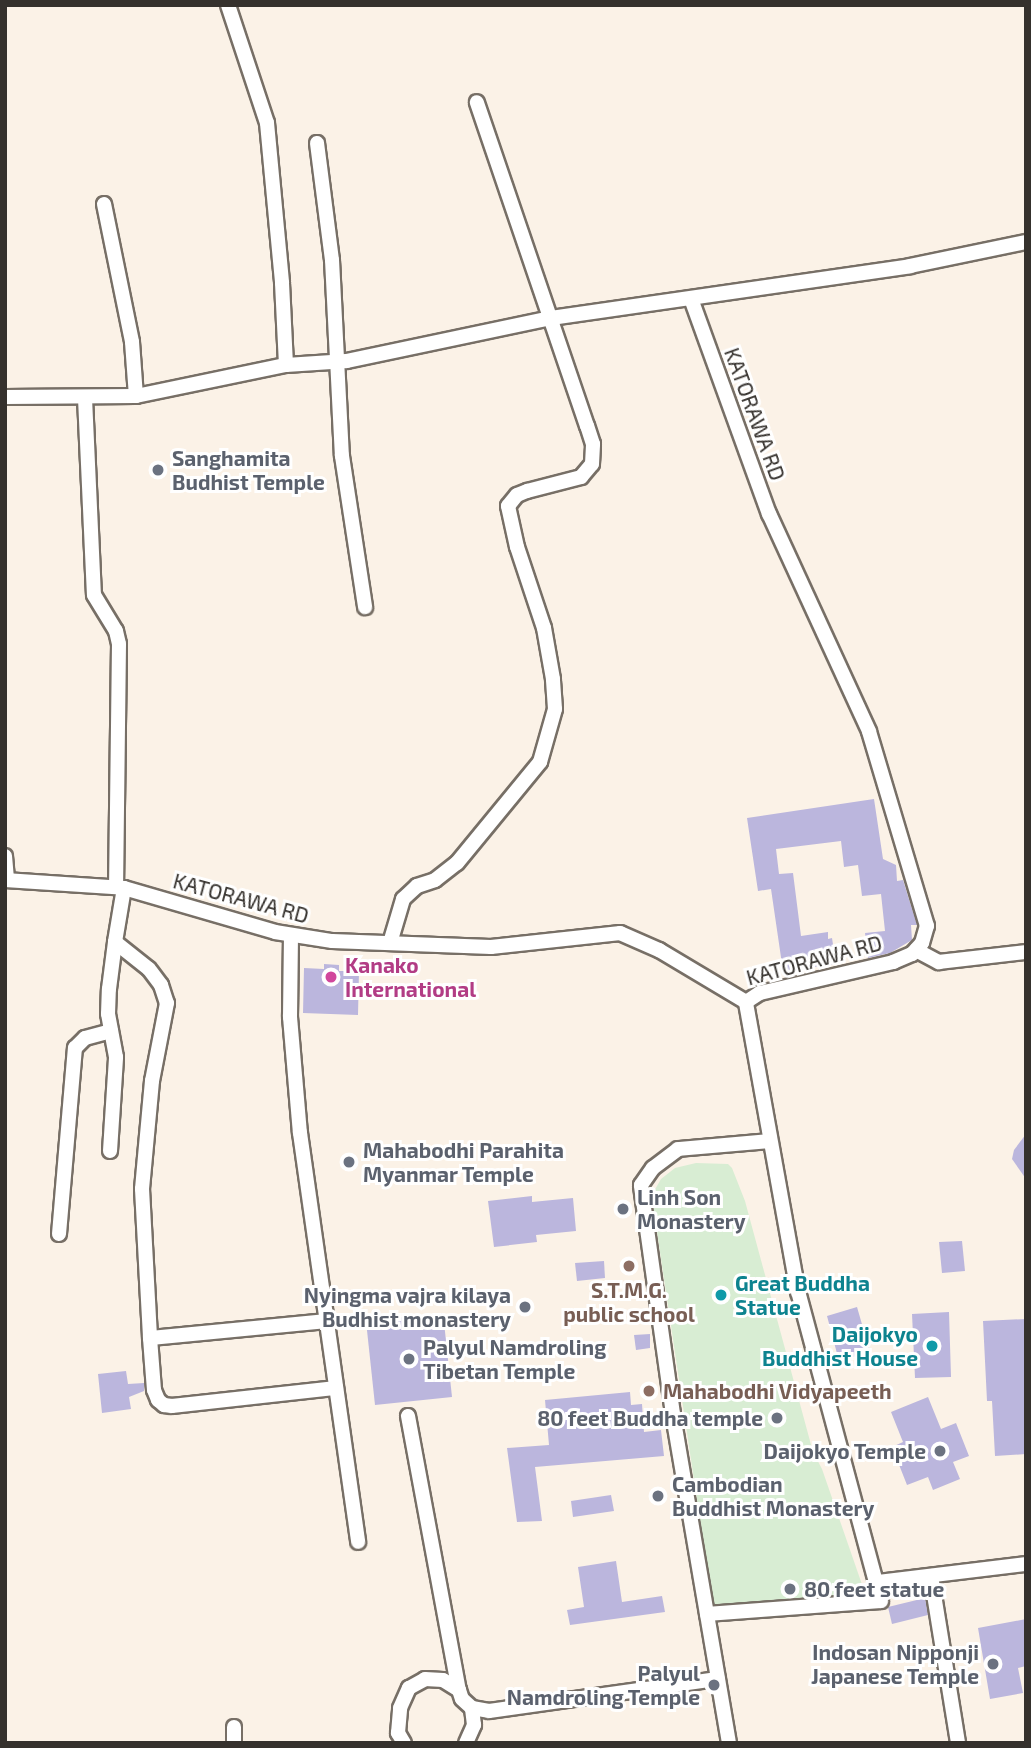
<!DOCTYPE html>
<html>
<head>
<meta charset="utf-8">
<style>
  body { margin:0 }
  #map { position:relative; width:1031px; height:1748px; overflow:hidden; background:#fbf2e7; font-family:"Exo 2",sans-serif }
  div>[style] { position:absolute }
  .green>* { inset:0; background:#d8edd3 }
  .building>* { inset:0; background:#bbb6dd }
  .roads { filter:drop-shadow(2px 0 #776f66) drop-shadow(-2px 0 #776f66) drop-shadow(0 2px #776f66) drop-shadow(0 -2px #776f66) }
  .street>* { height:14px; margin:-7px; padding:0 7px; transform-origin:7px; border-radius:7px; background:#fff }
  .dots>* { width:19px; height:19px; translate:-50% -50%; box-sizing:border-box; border:4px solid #fff; border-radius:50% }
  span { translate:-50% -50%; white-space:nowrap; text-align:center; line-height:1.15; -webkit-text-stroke:6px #fff; paint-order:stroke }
  .street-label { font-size:21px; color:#35312d }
  .worship-label { font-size:21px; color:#5b616d; font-weight:700 }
  .left { translate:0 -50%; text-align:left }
  .right { translate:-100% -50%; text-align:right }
  .hotel-label { font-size:21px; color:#b23c85; font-weight:700 }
  .culture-label { font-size:21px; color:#0d838f; font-weight:700 }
  .education-label { font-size:21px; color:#785e54; font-weight:700 }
  .frame { position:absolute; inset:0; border:7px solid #35312d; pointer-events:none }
</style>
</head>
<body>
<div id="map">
  <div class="green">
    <div style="clip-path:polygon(696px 1163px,728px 1164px,732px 1168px,745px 1201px,813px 1452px,822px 1469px,866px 1596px,713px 1607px,654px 1212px,653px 1193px,661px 1179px,675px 1168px)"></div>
  </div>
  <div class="building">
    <div style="clip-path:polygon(874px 799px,883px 859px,896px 865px,897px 881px,903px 880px,917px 925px,911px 925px,912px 940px,890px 953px,868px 958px,865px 933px,885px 931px,881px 894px,862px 896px,858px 865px,844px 867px,841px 841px,776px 849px,779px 874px,793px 873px,801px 936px,828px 932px,828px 939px,832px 938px,836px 964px,783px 971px,771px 889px,758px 891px,747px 818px)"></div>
    <div style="clip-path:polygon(324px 964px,339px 965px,339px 971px,359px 971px,358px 1015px,303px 1013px,304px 968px,324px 969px)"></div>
    <div style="clip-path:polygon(1026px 1134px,1026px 1179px,1012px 1159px,1014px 1150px)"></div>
    <div style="clip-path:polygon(532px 1196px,532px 1202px,573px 1198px,576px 1231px,536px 1235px,537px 1242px,494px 1247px,488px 1201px)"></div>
    <div style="clip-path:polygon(962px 1241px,965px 1271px,942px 1273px,939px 1242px)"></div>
    <div style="clip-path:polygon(604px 1261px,605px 1278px,577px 1281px,575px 1263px)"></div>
    <div style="clip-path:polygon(857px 1307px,870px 1352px,839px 1361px,827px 1316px)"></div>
    <div style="clip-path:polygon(949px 1312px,951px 1377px,915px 1378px,912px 1314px)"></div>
    <div style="clip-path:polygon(443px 1313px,452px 1397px,375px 1405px,366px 1321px)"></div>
    <div style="clip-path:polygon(1026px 1319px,1026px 1454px,995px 1456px,992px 1401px,987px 1401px,983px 1321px)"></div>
    <div style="clip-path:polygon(650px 1334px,650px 1348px,636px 1350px,634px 1335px)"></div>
    <div style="clip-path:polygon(126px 1371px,128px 1384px,144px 1383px,144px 1391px,129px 1397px,131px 1409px,102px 1413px,98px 1374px)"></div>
    <div style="clip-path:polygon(630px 1392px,631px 1405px,642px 1404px,644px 1432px,661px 1430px,664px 1456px,535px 1467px,542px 1521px,517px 1522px,507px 1448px,549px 1445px,545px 1400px)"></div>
    <div style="clip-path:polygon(928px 1397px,941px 1429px,956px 1423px,969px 1456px,953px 1462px,960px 1479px,933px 1490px,928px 1477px,907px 1485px,892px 1447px,903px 1442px,891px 1412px)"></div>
    <div style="clip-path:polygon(611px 1495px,614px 1511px,573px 1517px,571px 1501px)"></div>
    <div style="clip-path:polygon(616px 1561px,622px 1602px,662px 1596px,665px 1612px,570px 1625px,567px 1610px,584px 1607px,578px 1567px)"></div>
    <div style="clip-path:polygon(925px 1598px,928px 1615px,892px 1624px,888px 1607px)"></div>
    <div style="clip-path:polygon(1026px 1619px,1026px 1666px,1018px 1668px,1023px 1693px,990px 1699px,978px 1628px)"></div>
  </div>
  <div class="roads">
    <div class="street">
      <div style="left:228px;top:5px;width:124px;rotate:71.7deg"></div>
      <div style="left:267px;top:123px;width:161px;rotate:84.6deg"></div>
      <div style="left:282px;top:283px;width:82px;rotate:87.2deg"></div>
      <div style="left:317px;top:143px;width:118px;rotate:82.7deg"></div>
      <div style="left:332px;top:260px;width:196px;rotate:87.1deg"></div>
      <div style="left:342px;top:456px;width:153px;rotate:81.3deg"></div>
      <div style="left:104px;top:204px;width:141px;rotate:78.5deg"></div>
      <div style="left:132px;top:342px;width:54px;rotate:85.8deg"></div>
      <div style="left:5px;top:397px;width:131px;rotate:-0.4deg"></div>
      <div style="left:136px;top:396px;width:153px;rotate:-11.7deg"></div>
      <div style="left:286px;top:365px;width:61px;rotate:-3.8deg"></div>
      <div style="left:347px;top:361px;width:208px;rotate:-11.9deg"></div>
      <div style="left:551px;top:318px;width:363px;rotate:-8.2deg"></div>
      <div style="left:910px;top:266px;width:118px;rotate:-11.7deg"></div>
      <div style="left:85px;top:398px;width:197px;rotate:87.4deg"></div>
      <div style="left:94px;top:595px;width:42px;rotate:58.6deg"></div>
      <div style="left:116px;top:631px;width:13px;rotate:77deg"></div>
      <div style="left:119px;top:644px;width:243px;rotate:90.7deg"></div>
      <div style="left:5px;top:856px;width:24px;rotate:85deg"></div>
      <div style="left:5px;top:880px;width:119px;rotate:3.8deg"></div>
      <div style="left:124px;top:888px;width:157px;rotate:16.2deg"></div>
      <div style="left:275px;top:932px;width:58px;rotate:9deg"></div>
      <div style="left:332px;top:941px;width:159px;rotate:2.2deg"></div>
      <div style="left:491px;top:947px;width:130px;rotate:-6.2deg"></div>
      <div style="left:620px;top:933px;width:43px;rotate:23.6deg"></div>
      <div style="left:659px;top:950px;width:101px;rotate:30.9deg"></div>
      <div style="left:746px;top:1002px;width:17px;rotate:-33deg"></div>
      <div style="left:760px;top:993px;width:137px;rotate:-13.1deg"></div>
      <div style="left:893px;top:962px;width:21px;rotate:-23deg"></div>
      <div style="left:912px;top:954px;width:15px;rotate:-48deg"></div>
      <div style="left:922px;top:943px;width:18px;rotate:-74deg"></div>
      <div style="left:927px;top:926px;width:203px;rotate:-106.6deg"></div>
      <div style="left:869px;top:731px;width:239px;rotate:-114.7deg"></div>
      <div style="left:769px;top:514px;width:229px;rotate:-109.9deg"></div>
      <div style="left:124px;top:888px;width:55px;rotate:99.5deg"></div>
      <div style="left:115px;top:942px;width:43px;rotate:38.5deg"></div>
      <div style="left:149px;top:969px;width:20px;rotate:53deg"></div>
      <div style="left:161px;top:985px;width:19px;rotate:72deg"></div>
      <div style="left:167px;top:1003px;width:79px;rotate:100.9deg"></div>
      <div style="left:152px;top:1081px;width:108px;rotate:95.3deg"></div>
      <div style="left:142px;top:1189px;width:149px;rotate:86.9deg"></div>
      <div style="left:150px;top:1338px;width:52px;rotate:85.6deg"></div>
      <div style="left:154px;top:1390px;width:11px;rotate:68deg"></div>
      <div style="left:158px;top:1400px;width:8px;rotate:40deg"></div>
      <div style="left:164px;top:1405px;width:8px;rotate:7deg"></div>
      <div style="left:172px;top:1406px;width:165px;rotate:-6.3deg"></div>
      <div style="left:291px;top:935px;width:82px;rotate:90.7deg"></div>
      <div style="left:290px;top:1017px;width:116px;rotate:85.1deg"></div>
      <div style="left:300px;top:1133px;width:413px;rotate:81.9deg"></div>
      <div style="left:390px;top:943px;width:46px;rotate:-73.5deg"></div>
      <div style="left:403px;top:899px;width:19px;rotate:-43deg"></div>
      <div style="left:417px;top:886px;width:19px;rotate:-18deg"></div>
      <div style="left:435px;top:880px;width:28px;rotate:-38deg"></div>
      <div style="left:457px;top:863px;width:131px;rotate:-50.6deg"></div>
      <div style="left:540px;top:762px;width:55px;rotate:-74.2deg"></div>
      <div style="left:555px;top:709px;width:30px;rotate:-94deg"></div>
      <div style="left:553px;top:679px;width:52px;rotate:-100deg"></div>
      <div style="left:544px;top:628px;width:85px;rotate:-108.4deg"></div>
      <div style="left:517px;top:547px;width:42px;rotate:-102.4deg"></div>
      <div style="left:508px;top:506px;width:14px;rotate:-51deg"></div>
      <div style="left:517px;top:495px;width:11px;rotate:-22deg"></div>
      <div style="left:527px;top:491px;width:56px;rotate:-14.5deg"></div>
      <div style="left:581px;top:477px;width:17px;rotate:-50deg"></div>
      <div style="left:592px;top:464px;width:20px;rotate:-87deg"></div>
      <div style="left:593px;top:444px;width:19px;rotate:-108deg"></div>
      <div style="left:587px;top:426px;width:342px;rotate:-108.8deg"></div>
      <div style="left:916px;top:950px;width:26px;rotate:28deg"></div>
      <div style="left:939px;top:962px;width:88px;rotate:-6.6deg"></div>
      <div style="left:110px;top:1151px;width:94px;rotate:-86.3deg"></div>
      <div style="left:116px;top:1057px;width:44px;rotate:-100.5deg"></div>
      <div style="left:108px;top:1014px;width:25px;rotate:-88deg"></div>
      <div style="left:109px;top:989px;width:47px;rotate:-82.7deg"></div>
      <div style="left:59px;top:1234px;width:187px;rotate:-85.1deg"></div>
      <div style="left:75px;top:1048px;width:14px;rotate:-45deg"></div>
      <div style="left:85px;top:1038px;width:27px;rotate:-15deg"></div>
      <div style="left:150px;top:1338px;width:176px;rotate:-5.5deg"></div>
      <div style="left:408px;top:1416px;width:279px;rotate:79.5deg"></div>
      <div style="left:459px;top:1690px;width:9px;rotate:72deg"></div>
      <div style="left:462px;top:1699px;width:13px;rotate:42deg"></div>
      <div style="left:472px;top:1708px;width:17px;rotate:10deg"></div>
      <div style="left:489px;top:1711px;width:231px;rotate:-8deg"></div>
      <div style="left:931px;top:1576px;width:169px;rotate:80.8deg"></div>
      <div style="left:877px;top:1582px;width:150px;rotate:-6.9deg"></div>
      <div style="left:707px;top:1614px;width:174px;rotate:-4.3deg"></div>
      <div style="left:881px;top:1601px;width:320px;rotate:-105deg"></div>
      <div style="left:798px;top:1292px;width:295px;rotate:-100.2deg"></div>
      <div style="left:234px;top:1743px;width:16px;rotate:-90deg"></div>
      <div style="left:404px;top:1743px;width:12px;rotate:-121deg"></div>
      <div style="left:398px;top:1733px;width:25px;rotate:-85deg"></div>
      <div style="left:400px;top:1708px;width:22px;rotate:-66deg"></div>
      <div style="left:409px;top:1688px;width:18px;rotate:-29deg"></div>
      <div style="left:425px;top:1679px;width:18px;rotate:3deg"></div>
      <div style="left:443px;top:1680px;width:19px;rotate:32deg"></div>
      <div style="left:466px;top:1743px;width:20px;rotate:-66deg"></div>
      <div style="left:474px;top:1725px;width:17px;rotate:-97deg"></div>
      <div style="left:729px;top:1743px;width:334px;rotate:-99.7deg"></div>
      <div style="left:673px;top:1414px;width:231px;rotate:-98deg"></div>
      <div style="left:641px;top:1185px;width:21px;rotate:-55deg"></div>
      <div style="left:653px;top:1168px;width:31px;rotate:-37deg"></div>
      <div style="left:678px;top:1149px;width:91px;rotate:-5deg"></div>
    </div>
  </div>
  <div class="dots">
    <div style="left:158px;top:470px;background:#6b7280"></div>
    <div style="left:331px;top:977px;background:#d1479c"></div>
    <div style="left:349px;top:1162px;background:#6b7280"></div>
    <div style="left:623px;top:1209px;background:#6b7280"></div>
    <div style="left:629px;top:1266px;background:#8d6e63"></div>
    <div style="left:721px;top:1295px;background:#0f9aa8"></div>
    <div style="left:525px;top:1307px;background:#6b7280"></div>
    <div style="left:932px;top:1346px;background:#0f9aa8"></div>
    <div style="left:409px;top:1359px;background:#6b7280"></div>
    <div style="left:649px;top:1391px;background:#8d6e63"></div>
    <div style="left:777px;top:1418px;background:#6b7280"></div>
    <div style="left:940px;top:1451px;background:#6b7280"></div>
    <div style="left:658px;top:1496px;background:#6b7280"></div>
    <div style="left:790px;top:1589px;background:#6b7280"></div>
    <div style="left:993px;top:1664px;background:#6b7280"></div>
    <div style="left:714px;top:1685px;background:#6b7280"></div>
  </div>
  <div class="street-label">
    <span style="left:755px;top:414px;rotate:70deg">KATORAWA RD</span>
    <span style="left:241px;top:898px;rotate:15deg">KATORAWA RD</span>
    <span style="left:814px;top:960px;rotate:-15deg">KATORAWA RD</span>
  </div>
  <div class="worship-label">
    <span class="left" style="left:172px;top:470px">Sanghamita<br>Budhist Temple</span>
    <span class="left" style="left:363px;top:1162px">Mahabodhi Parahita<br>Myanmar Temple</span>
    <span class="left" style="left:637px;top:1209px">Linh Son<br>Monastery</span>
    <span class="right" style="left:511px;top:1307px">Nyingma vajra kilaya<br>Budhist monastery</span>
    <span class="left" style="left:423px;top:1359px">Palyul Namdroling<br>Tibetan Temple</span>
    <span class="right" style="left:763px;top:1418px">80 feet Buddha temple</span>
    <span class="right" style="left:926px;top:1451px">Daijokyo Temple</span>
    <span class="left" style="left:672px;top:1496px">Cambodian<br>Buddhist Monastery</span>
    <span class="left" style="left:804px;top:1589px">80 feet statue</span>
    <span class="right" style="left:979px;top:1664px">Indosan Nipponji<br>Japanese Temple</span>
    <span class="right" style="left:700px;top:1685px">Palyul<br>Namdroling Temple</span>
  </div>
  <div class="hotel-label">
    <span class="left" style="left:345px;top:977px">Kanako<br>International</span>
  </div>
  <div class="culture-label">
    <span class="left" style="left:735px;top:1295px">Great Buddha<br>Statue</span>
    <span class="right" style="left:918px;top:1346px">Daijokyo<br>Buddhist House</span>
  </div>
  <div class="education-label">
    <span style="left:629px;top:1302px">S.T.M.G.<br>public school</span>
    <span class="left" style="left:663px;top:1391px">Mahabodhi Vidyapeeth</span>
  </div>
  <div class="frame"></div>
</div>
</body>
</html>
